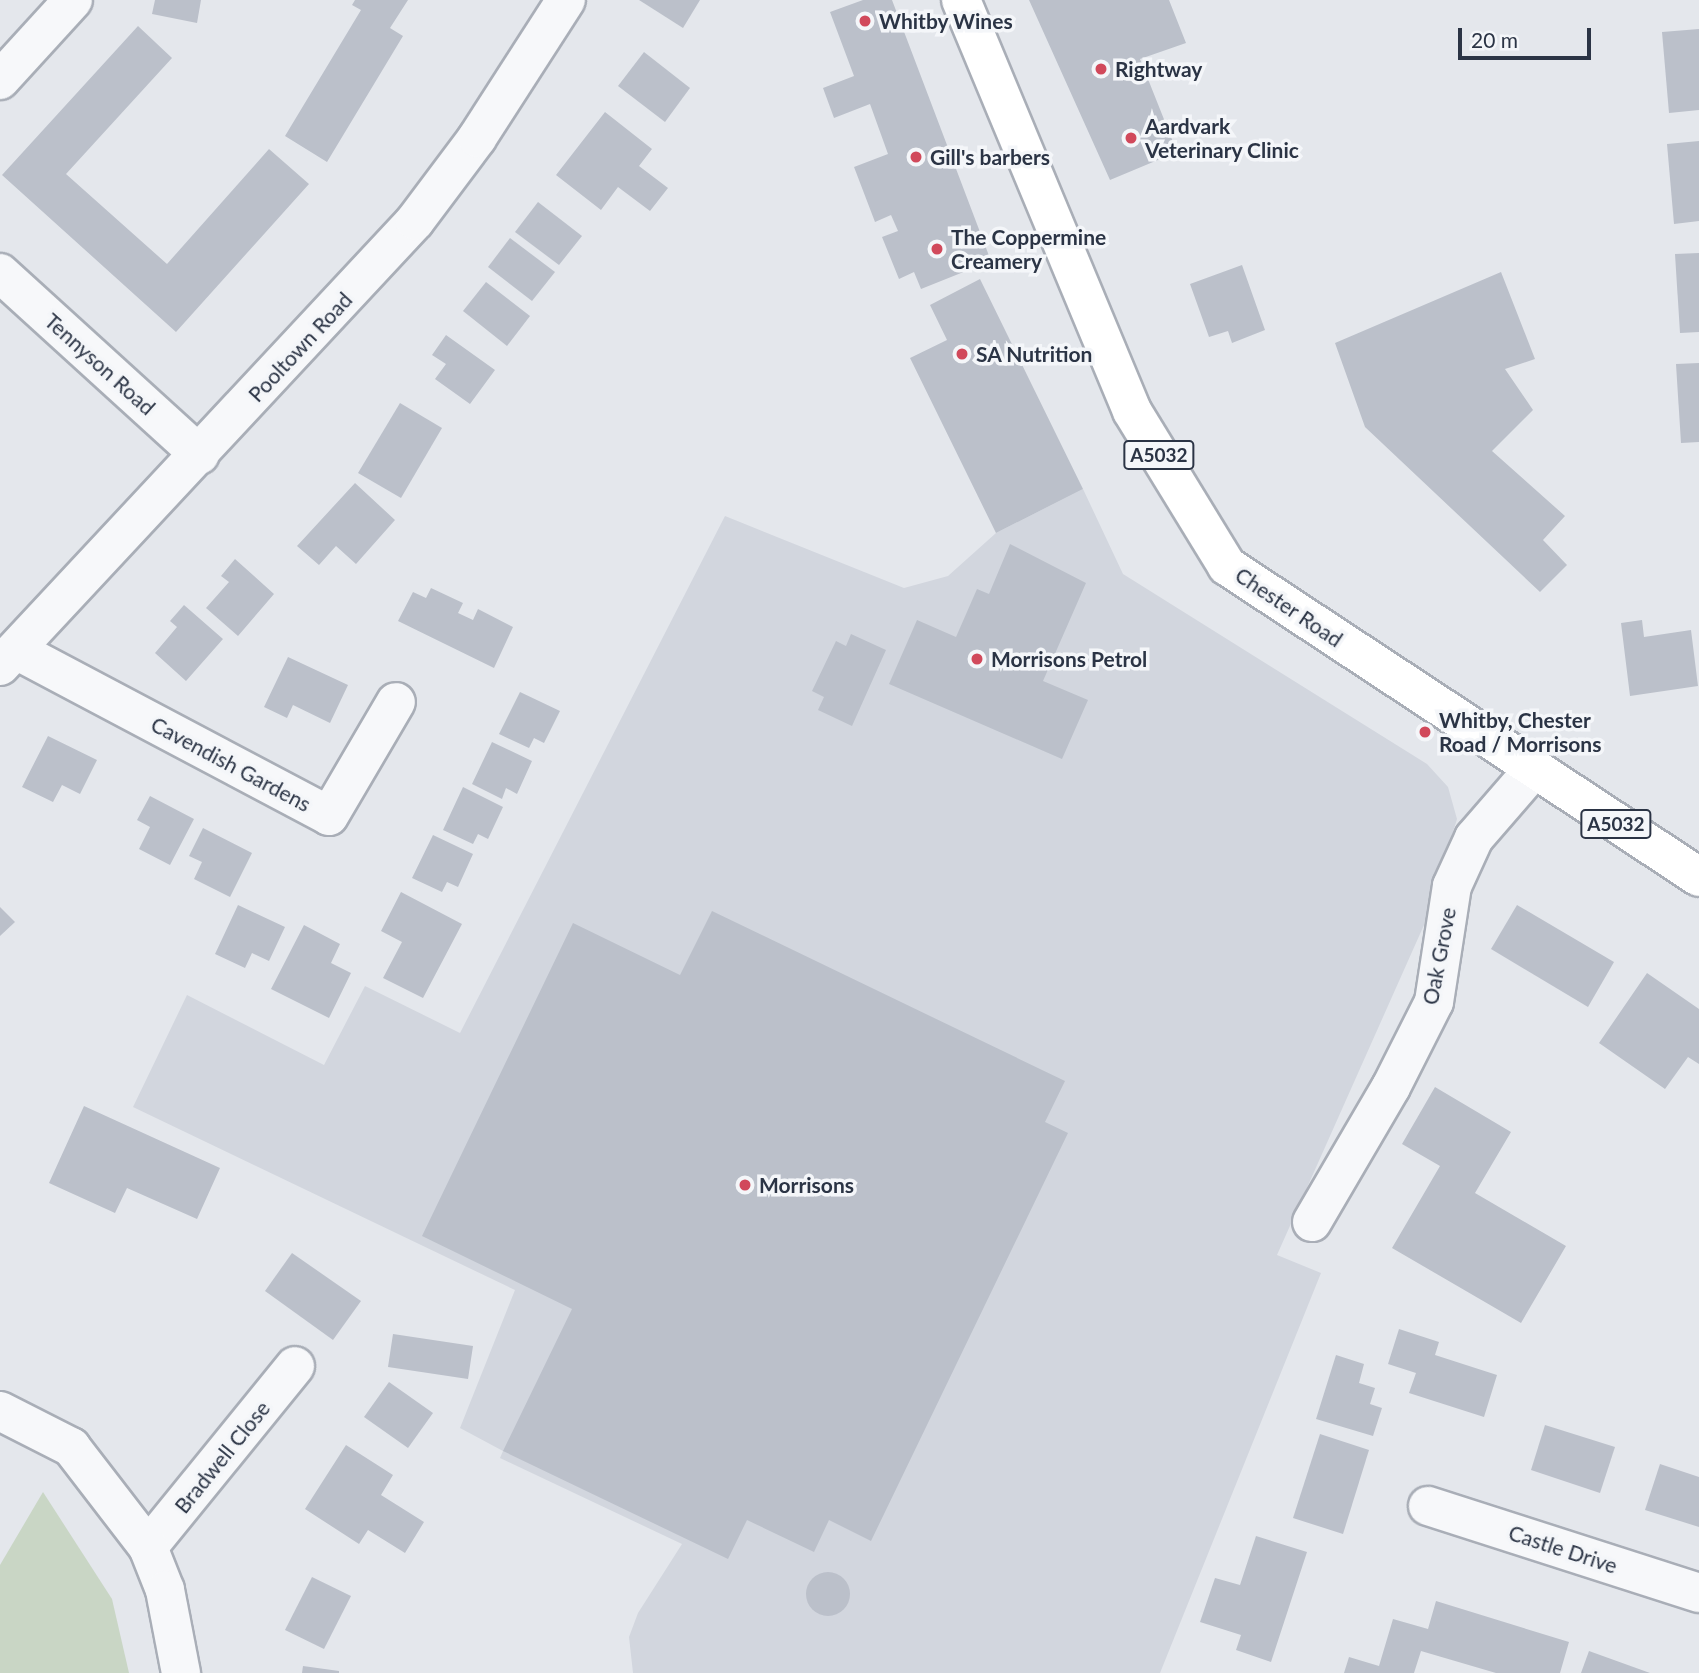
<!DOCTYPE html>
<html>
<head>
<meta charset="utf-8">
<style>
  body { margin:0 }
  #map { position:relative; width:1699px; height:1673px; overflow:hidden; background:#e4e7ec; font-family:Lato,sans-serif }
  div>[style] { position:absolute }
  .built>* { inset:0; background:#d2d6de }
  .green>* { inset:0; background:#c9d6c5 }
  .building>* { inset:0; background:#bbc0ca }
  .round { border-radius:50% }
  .roads { filter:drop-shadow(2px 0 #a9aeb7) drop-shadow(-2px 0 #a9aeb7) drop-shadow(0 2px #a9aeb7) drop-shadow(0 -2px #a9aeb7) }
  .minor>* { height:38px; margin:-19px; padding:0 19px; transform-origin:19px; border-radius:19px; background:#f7f8fa }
  .tertiary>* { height:38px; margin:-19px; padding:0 19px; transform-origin:19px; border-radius:19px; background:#f7f8fa }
  .primary>* { height:38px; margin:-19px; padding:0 19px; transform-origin:19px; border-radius:19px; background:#fff }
  .dots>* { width:19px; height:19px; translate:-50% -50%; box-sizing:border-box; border:4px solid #f4f6f9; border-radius:50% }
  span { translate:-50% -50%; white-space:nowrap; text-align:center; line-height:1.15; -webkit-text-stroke:7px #f4f6f9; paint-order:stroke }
  .shield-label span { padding:2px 5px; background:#f4f6f9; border:2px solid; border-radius:5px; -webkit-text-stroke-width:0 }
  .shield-label { font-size:19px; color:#2b3445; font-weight:700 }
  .poi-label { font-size:21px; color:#2b3445; font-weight:700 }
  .left { translate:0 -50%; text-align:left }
  .street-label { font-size:21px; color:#2b3445 }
  .scale { position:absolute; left:1458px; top:28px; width:133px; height:32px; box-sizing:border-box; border:4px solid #2b3445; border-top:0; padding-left:9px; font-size:21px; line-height:24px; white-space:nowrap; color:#2b3445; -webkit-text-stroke:5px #f4f6f9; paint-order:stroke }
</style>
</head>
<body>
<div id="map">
  <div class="built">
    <div style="clip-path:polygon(1083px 489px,1123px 574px,1427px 764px,1448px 787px,1457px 819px,1428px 916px,1277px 1255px,1321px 1273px,1160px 1673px,633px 1673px,629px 1637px,638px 1613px,682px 1544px,500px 1458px,503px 1451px,460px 1428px,515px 1290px,133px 1107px,187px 995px,324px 1065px,365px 986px,460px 1033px,725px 516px,904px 588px,948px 576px,996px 533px)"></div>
  </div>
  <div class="green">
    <div style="clip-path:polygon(43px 1492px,112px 1599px,129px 1673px,0 1673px,0 1565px)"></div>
  </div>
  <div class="building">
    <div style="clip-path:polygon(155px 0,201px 0,197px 23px,152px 14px)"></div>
    <div style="clip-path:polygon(355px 0,408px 0,390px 28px,403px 36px,327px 162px,285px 136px,361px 10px,352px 5px)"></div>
    <div style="clip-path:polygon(639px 0,700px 0,683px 28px)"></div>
    <div style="clip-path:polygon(863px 0,892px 0,991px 261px,921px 289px,914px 272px,899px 279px,882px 237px,898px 231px,891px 215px,875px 222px,854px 167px,888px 154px,870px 104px,834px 118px,823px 88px,854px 76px,830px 12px)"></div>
    <div style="clip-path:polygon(1029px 0,1169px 0,1186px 43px,1140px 59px,1177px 152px,1110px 180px)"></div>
    <div style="clip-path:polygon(138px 26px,172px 58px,66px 174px,167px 264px,269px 149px,309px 184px,176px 332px,2px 175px)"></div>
    <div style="clip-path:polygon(1699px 29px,1699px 110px,1669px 113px,1662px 32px)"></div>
    <div style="clip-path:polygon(644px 52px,690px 88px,665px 122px,618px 86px)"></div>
    <div style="clip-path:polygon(605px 112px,652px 149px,639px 166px,668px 188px,650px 211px,618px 187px,601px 210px,556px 175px)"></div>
    <div style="clip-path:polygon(1699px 141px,1699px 221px,1674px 224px,1667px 144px)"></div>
    <div style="clip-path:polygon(538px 202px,582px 236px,559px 265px,515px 232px)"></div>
    <div style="clip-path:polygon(510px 238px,555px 272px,532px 301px,488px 267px)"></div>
    <div style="clip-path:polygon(1699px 253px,1699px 332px,1680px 333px,1675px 254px)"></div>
    <div style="clip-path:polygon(1242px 265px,1265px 330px,1232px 343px,1228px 331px,1209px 337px,1190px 284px)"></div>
    <div style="clip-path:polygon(1501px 272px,1535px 359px,1505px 369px,1533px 410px,1492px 451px,1565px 516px,1543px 540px,1567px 565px,1540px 592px,1365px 427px,1335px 343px)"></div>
    <div style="clip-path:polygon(980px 279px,1083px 489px,996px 533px,910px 358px,947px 340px,930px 305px)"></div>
    <div style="clip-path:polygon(486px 282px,530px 316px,507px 346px,463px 311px)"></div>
    <div style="clip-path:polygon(446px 335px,495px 370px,470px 404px,435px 379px,446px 364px,432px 355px)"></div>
    <div style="clip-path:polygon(1699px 363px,1699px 442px,1681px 443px,1676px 364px)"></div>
    <div style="clip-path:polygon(400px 403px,442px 428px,401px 498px,358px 473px)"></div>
    <div style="clip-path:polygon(355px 483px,395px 520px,356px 564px,336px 546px,319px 565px,297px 546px)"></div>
    <div style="clip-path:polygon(1010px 544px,1086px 583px,1043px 681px,1088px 700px,1062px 759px,889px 684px,917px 620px,956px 637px,977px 589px,989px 594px)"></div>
    <div style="clip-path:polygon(235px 559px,274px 594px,238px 636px,206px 608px,229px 582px,221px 576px)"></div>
    <div style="clip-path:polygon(431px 588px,463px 603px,458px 613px,473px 620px,478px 609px,513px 627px,494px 668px,398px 621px,413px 592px,426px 598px)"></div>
    <div style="clip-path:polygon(184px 605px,223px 639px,186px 681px,155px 653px,177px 627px,170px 621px)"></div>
    <div style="clip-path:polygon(1642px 620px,1644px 637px,1691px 630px,1698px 686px,1630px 696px,1621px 623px)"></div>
    <div style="clip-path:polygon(851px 634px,886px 650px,852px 726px,818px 710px,824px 697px,812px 691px,836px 641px,846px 646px)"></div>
    <div style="clip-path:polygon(288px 657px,348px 685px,330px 723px,293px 705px,287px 718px,264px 707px)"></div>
    <div style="clip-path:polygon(520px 692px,560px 711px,544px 743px,534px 738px,529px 748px,499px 734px)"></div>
    <div style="clip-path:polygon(48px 736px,97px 760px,80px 794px,62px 785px,53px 802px,22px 787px)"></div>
    <div style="clip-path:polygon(492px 742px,532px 761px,517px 794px,506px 788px,502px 799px,472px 784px)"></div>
    <div style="clip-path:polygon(463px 787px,503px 807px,488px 839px,478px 834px,473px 844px,443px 830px)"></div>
    <div style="clip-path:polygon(150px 796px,194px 819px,170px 865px,139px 849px,150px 827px,137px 820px)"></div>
    <div style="clip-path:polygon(203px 828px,252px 853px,230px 897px,194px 879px,202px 862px,189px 856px)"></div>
    <div style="clip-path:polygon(433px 835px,473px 854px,458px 887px,447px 882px,442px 892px,412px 878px)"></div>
    <div style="clip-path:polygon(401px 892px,462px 924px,423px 998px,383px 978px,402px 942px,381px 931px)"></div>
    <div style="clip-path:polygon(238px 905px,285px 927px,269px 961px,252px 953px,245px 968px,215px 954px)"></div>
    <div style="clip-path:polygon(1517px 905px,1614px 962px,1588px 1007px,1491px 949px)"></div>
    <div style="clip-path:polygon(0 907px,15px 922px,0 936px)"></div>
    <div style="clip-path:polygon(712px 911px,1065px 1081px,1045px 1122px,1068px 1133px,871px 1541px,829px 1520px,814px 1552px,747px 1520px,728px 1559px,503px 1451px,572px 1309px,422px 1236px,573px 923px,680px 975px)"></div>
    <div style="clip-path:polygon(304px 925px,340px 944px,331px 963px,351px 973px,329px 1018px,271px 989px)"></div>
    <div style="clip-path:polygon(1647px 973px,1699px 1009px,1699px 1064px,1688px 1057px,1665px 1089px,1599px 1043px)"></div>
    <div style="clip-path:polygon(1435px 1087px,1511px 1132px,1475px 1193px,1566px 1246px,1521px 1323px,1392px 1248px,1440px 1166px,1402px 1144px)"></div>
    <div style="clip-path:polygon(84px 1106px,220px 1168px,197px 1219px,127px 1188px,115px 1213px,49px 1183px)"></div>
    <div style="clip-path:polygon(292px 1253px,361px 1301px,333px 1340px,265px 1291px)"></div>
    <div style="clip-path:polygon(1399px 1329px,1439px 1342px,1435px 1355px,1497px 1375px,1484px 1417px,1409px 1393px,1416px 1373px,1388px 1364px)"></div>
    <div style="clip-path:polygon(393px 1334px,473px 1346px,468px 1379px,388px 1367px)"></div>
    <div style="clip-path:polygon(1336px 1355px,1364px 1364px,1359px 1383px,1375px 1388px,1370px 1404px,1382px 1408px,1373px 1436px,1316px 1419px)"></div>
    <div style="clip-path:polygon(389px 1382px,433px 1413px,408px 1448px,364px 1417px)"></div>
    <div style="clip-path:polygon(1545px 1425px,1615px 1447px,1600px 1493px,1531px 1470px)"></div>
    <div style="clip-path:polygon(1320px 1434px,1369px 1450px,1343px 1534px,1293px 1518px)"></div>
    <div style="clip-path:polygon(346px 1445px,393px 1475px,381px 1495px,424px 1522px,405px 1553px,368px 1530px,359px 1544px,305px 1509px)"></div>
    <div style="clip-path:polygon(1660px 1464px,1699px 1477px,1699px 1527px,1645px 1510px)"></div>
    <div style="clip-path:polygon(1256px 1536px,1307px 1552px,1271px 1662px,1236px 1650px,1241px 1635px,1200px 1622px,1215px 1578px,1240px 1585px)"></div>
    <div class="round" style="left:806px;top:1572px;width:44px;height:44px"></div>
    <div style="clip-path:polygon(312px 1577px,351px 1596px,324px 1649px,285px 1630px)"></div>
    <div style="clip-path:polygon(1436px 1601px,1569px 1642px,1560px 1673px,1496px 1673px,1421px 1651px,1414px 1673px,1344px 1673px,1349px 1657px,1379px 1666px,1393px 1619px,1428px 1629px)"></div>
    <div style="clip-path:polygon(1589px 1651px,1650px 1673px,1581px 1673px)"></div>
    <div style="clip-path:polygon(303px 1666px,339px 1671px,339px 1673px,302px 1673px)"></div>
  </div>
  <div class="roads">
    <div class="minor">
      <div style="left:0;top:80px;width:108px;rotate:-47.6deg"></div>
      <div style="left:0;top:273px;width:270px;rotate:42.3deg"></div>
      <div style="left:16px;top:650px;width:354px;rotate:27.9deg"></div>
      <div style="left:329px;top:816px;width:132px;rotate:-59.6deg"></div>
      <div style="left:1312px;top:1222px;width:156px;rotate:-59.7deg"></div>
      <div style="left:1391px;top:1087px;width:95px;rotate:-63.2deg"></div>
      <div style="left:1434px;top:1002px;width:117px;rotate:-81.2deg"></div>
      <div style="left:1452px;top:886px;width:53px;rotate:-65.4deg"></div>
      <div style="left:1474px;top:838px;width:90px;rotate:-49.1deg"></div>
      <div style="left:1428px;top:1506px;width:285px;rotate:17.8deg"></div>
      <div style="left:148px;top:1547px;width:233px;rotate:-50.9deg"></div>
    </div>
    <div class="tertiary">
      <div style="left:0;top:666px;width:608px;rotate:-47deg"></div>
      <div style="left:415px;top:221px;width:104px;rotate:-53.2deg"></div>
      <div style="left:477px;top:138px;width:164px;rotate:-57.2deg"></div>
      <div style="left:0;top:1411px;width:80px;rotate:26.9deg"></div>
      <div style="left:71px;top:1447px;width:126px;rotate:52.4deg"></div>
      <div style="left:148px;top:1547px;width:46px;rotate:68.4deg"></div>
      <div style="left:165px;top:1590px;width:85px;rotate:79.1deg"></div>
    </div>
    <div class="primary">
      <div style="left:961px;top:0;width:445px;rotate:67.4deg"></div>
      <div style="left:1132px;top:411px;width:182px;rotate:58.5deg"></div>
      <div style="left:1227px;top:566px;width:565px;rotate:33.38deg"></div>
    </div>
  </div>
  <div class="dots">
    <div style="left:865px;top:21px;background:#d1495b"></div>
    <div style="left:1101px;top:69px;background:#d1495b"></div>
    <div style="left:1131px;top:138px;background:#d1495b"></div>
    <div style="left:916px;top:157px;background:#d1495b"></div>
    <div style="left:937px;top:249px;background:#d1495b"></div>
    <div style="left:962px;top:354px;background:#d1495b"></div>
    <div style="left:977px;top:659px;background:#d1495b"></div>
    <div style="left:1425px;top:732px;background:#d1495b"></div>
    <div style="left:745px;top:1185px;background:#d1495b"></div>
  </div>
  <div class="shield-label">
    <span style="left:1159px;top:455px">A5032</span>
    <span style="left:1616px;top:824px">A5032</span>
  </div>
  <div class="poi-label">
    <span class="left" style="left:879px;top:21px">Whitby Wines</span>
    <span class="left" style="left:1115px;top:69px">Rightway</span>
    <span class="left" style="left:1145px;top:138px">Aardvark<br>Veterinary Clinic</span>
    <span class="left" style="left:930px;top:157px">Gill's barbers</span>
    <span class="left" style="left:951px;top:249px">The Coppermine<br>Creamery</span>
    <span class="left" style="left:976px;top:354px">SA Nutrition</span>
    <span class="left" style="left:991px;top:659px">Morrisons Petrol</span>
    <span class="left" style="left:1439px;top:732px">Whitby, Chester<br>Road / Morrisons</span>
    <span class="left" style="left:759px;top:1185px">Morrisons</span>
  </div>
  <div class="street-label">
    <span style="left:300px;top:347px;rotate:-47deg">Pooltown Road</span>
    <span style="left:100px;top:364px;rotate:42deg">Tennyson Road</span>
    <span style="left:1289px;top:607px;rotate:34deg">Chester Road</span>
    <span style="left:231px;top:764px;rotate:28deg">Cavendish Gardens</span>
    <span style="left:1439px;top:956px;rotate:-79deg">Oak Grove</span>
    <span style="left:222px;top:1457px;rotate:-51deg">Bradwell Close</span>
    <span style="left:1563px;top:1549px;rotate:18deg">Castle Drive</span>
  </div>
  <div class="scale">20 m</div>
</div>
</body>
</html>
